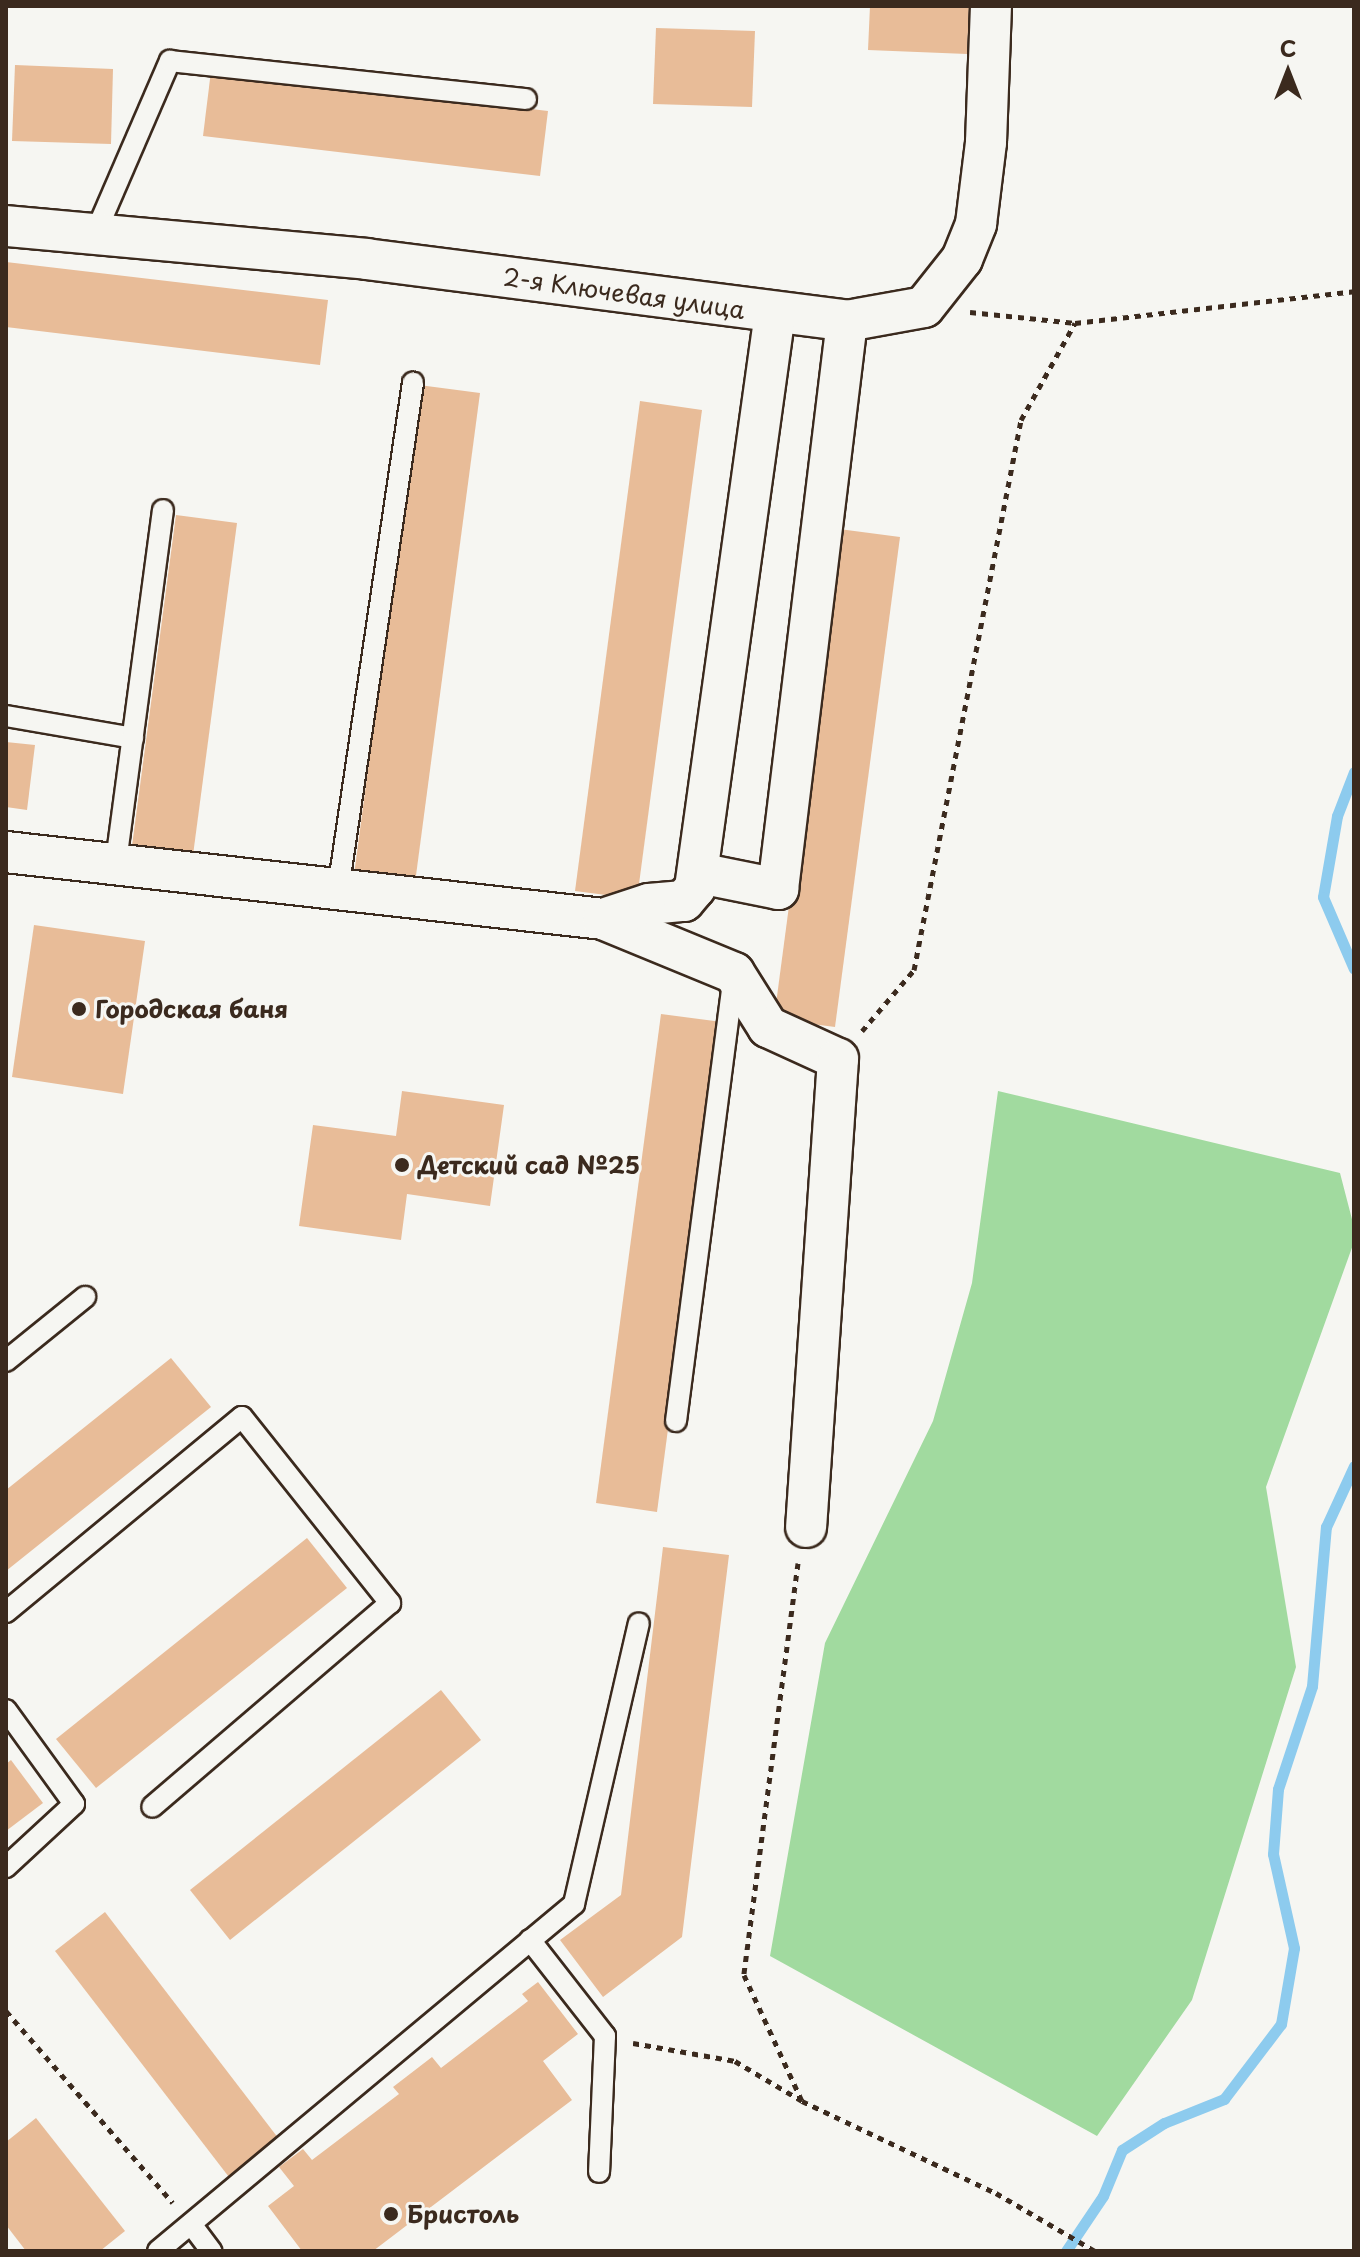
<!DOCTYPE html>
<html>
<head>
<meta charset="utf-8">
<style>
  body { margin:0 }
  #map { position:relative; width:1360px; height:2257px; overflow:hidden; background:#f6f6f2; font-family:"Playpen Sans",sans-serif }
  div>[style] { position:absolute }
  .green>* { inset:0; background:#a1da9f }
  .stream>* { height:11px; margin:-5.5px; padding:0 5.5px; transform-origin:5.5px; border-radius:5.5px; background:#8dcbee }
  .building>* { inset:0; background:#e8bc98 }
  .path>* { height:5px; margin-top:-2.5px; transform-origin:0; background:repeating-linear-gradient(90deg,#3b2a1e 0 6px,transparent 0 12px) }
  .roads { filter:drop-shadow(2px 0 #3b2a1e) drop-shadow(-2px 0 #3b2a1e) drop-shadow(0 2px #3b2a1e) drop-shadow(0 -2px #3b2a1e) }
  .lane>* { height:20px; margin:-10px; padding:0 10px; transform-origin:10px; border-radius:10px; background:#f6f6f2 }
  .street>* { height:40px; margin:-20px; padding:0 20px; transform-origin:20px; border-radius:20px; background:#f6f6f2 }
  .dots>* { width:22px; height:22px; translate:-50% -50%; box-sizing:border-box; border:4px solid #f6f6f2; border-radius:50% }
  span { translate:-50% -50%; white-space:nowrap; text-align:center; line-height:1.15; -webkit-text-stroke:6px #f6f6f2; paint-order:stroke }
  .street-label { font-size:24px; color:#3b2a1e }
  .poi-label { font-size:24px; color:#3b2a1e; font-weight:700 }
  .left { translate:0 -50%; text-align:left }
  .frame { position:absolute; inset:0; border:8px solid #3b2a1e; pointer-events:none }
  .north { position:absolute; left:1248px; top:32px; width:80px; height:80px; -webkit-text-stroke:6px #f6f6f2; paint-order:stroke; rotate:0deg; font-size:22px; font-weight:700; line-height:32px; text-align:center; color:#3b2a1e }
  .north::after { content:''; display:block; margin:auto; width:28px; height:36px; background:#3b2a1e; clip-path:polygon(50% 0,100% 100%,50% 72%,0 100%) }
</style>
</head>
<body>
<div id="map">
  <div class="green">
    <div style="clip-path:polygon(998px 1091px,1340px 1173px,1354px 1227px,1354px 1242px,1266px 1487px,1296px 1667px,1192px 2000px,1097px 2136px,770px 1956px,825px 1643px,933px 1421px,972px 1283px)"></div>
  </div>
  <div class="stream">
    <div style="left:1354px;top:772px;width:47px;rotate:111.1deg"></div>
    <div style="left:1337px;top:816px;width:82px;rotate:99.8deg"></div>
    <div style="left:1323px;top:897px;width:78px;rotate:66.7deg"></div>
    <div style="left:1066px;top:2251px;width:66px;rotate:-56.1deg"></div>
    <div style="left:1103px;top:2196px;width:50px;rotate:-67.6deg"></div>
    <div style="left:1122px;top:2150px;width:50px;rotate:-32.7deg"></div>
    <div style="left:1164px;top:2123px;width:65px;rotate:-21.8deg"></div>
    <div style="left:1224px;top:2099px;width:94px;rotate:-52.8deg"></div>
    <div style="left:1281px;top:2024px;width:77px;rotate:-80.3deg"></div>
    <div style="left:1294px;top:1948px;width:96px;rotate:-102.6deg"></div>
    <div style="left:1273px;top:1854px;width:65px;rotate:-85.6deg"></div>
    <div style="left:1278px;top:1789px;width:108px;rotate:-71.7deg"></div>
    <div style="left:1312px;top:1686px;width:160px;rotate:-85deg"></div>
    <div style="left:1326px;top:1527px;width:67px;rotate:-65.3deg"></div>
  </div>
  <div class="building">
    <div style="clip-path:polygon(870px 6px,969px 6px,967px 54px,868px 50px)"></div>
    <div style="clip-path:polygon(656px 28px,755px 31px,752px 107px,653px 104px)"></div>
    <div style="clip-path:polygon(15px 65px,113px 69px,111px 144px,12px 141px)"></div>
    <div style="clip-path:polygon(211px 71px,548px 111px,540px 176px,203px 136px)"></div>
    <div style="clip-path:polygon(6px 262px,328px 300px,320px 365px,6px 327px)"></div>
    <div style="clip-path:polygon(419px 385px,480px 393px,415px 883px,354px 875px)"></div>
    <div style="clip-path:polygon(640px 401px,702px 410px,637px 899px,575px 891px)"></div>
    <div style="clip-path:polygon(176px 515px,237px 523px,193px 855px,132px 846px)"></div>
    <div style="clip-path:polygon(839px 529px,900px 537px,835px 1027px,774px 1019px)"></div>
    <div style="clip-path:polygon(6px 742px,35px 745px,27px 810px,6px 807px)"></div>
    <div style="clip-path:polygon(34px 925px,145px 941px,123px 1094px,12px 1077px)"></div>
    <div style="clip-path:polygon(661px 1014px,722px 1022px,657px 1512px,596px 1503px)"></div>
    <div style="clip-path:polygon(402px 1091px,504px 1105px,490px 1206px,407px 1194px,401px 1240px,299px 1226px,313px 1125px,396px 1136px)"></div>
    <div style="clip-path:polygon(171px 1358px,211px 1407px,6px 1571px,6px 1490px)"></div>
    <div style="clip-path:polygon(307px 1538px,347px 1588px,96px 1788px,56px 1739px)"></div>
    <div style="clip-path:polygon(663px 1547px,729px 1555px,682px 1937px,603px 1997px,560px 1940px,621px 1895px)"></div>
    <div style="clip-path:polygon(441px 1690px,481px 1740px,230px 1940px,190px 1890px)"></div>
    <div style="clip-path:polygon(11px 1760px,43px 1803px,6px 1831px,6px 1764px)"></div>
    <div style="clip-path:polygon(105px 1912px,282px 2143px,232px 2181px,55px 1951px)"></div>
    <div style="clip-path:polygon(538px 1982px,578px 2034px,543px 2061px,572px 2100px,373px 2251px,302px 2251px,268px 2206px,294px 2186px,279px 2167px,303px 2149px,312px 2160px,399px 2094px,393px 2087px,432px 2057px,441px 2068px,528px 2001px,522px 1994px)"></div>
    <div style="clip-path:polygon(36px 2118px,125px 2231px,100px 2251px,26px 2251px,6px 2225px,6px 2142px)"></div>
  </div>
  <div class="path">
    <div style="left:970px;top:312px;width:106px;rotate:6deg"></div>
    <div style="left:1075px;top:323px;width:281px;rotate:-6.5deg"></div>
    <div style="left:862px;top:1031px;width:80px;rotate:-49.6deg"></div>
    <div style="left:914px;top:970px;width:560px;rotate:-78.99deg"></div>
    <div style="left:1021px;top:420px;width:111px;rotate:-60.9deg"></div>
    <div style="left:798px;top:1563px;width:416px;rotate:97.5deg"></div>
    <div style="left:744px;top:1975px;width:139px;rotate:65.3deg"></div>
    <div style="left:802px;top:2101px;width:215px;rotate:25.4deg"></div>
    <div style="left:996px;top:2193px;width:115px;rotate:30.4deg"></div>
    <div style="left:6px;top:2011px;width:254px;rotate:49deg"></div>
    <div style="left:633px;top:2043px;width:104px;rotate:10deg"></div>
    <div style="left:735px;top:2061px;width:78px;rotate:30.8deg"></div>
  </div>
  <div class="roads">
    <div class="lane">
      <div style="left:95px;top:234px;width:189px;rotate:-66.6deg"></div>
      <div style="left:170px;top:61px;width:358px;rotate:6.1deg"></div>
      <div style="left:6px;top:716px;width:129px;rotate:9.8deg"></div>
      <div style="left:116px;top:862px;width:355px;rotate:-82.4deg"></div>
      <div style="left:338px;top:890px;width:513px;rotate:-81.59deg"></div>
      <div style="left:6px;top:1361px;width:102px;rotate:-39deg"></div>
      <div style="left:676px;top:1421px;width:445px;rotate:-82.6deg"></div>
      <div style="left:6px;top:1612px;width:306px;rotate:-39.6deg"></div>
      <div style="left:242px;top:1417px;width:238px;rotate:51.5deg"></div>
      <div style="left:390px;top:1603px;width:313px;rotate:139.4deg"></div>
      <div style="left:6px;top:1710px;width:116px;rotate:54.1deg"></div>
      <div style="left:74px;top:1804px;width:93px;rotate:137.2deg"></div>
      <div style="left:530px;top:1940px;width:122px;rotate:52deg"></div>
      <div style="left:605px;top:2036px;width:136px;rotate:92.5deg"></div>
      <div style="left:191px;top:2224px;width:34px;rotate:53deg"></div>
      <div style="left:158px;top:2251px;width:542px;rotate:-39.83deg"></div>
      <div style="left:574px;top:1904px;width:288px;rotate:-77deg"></div>
    </div>
    <div class="street">
      <div style="left:6px;top:226px;width:362px;rotate:5.2deg"></div>
      <div style="left:366px;top:259px;width:485px;rotate:7.3deg"></div>
      <div style="left:847px;top:321px;width:78px;rotate:-10.3deg"></div>
      <div style="left:924px;top:307px;width:61px;rotate:-51.6deg"></div>
      <div style="left:962px;top:259px;width:38px;rotate:-68deg"></div>
      <div style="left:976px;top:224px;width:83px;rotate:-83deg"></div>
      <div style="left:986px;top:142px;width:136px;rotate:-87.9deg"></div>
      <div style="left:6px;top:852px;width:601px;rotate:6.4deg"></div>
      <div style="left:603px;top:919px;width:142px;rotate:22.4deg"></div>
      <div style="left:734px;top:973px;width:64px;rotate:57.8deg"></div>
      <div style="left:768px;top:1027px;width:77px;rotate:24.6deg"></div>
      <div style="left:838px;top:1059px;width:469px;rotate:93.9deg"></div>
      <div style="left:699px;top:873px;width:81px;rotate:11.4deg"></div>
      <div style="left:778px;top:889px;width:572px;rotate:-83.07deg"></div>
      <div style="left:603px;top:919px;width:48px;rotate:-18.1deg"></div>
      <div style="left:649px;top:904px;width:35px;rotate:-5deg"></div>
      <div style="left:684px;top:901px;width:17px;rotate:-50deg"></div>
      <div style="left:695px;top:888px;width:581px;rotate:-82.08deg"></div>
    </div>
  </div>
  <div class="dots">
    <div style="left:79px;top:1009px;background:#3b2a1e"></div>
    <div style="left:402px;top:1165px;background:#3b2a1e"></div>
    <div style="left:391px;top:2214px;background:#3b2a1e"></div>
  </div>
  <div class="street-label">
    <span style="left:624px;top:293px;rotate:8deg">2-я Ключевая улица</span>
  </div>
  <div class="poi-label">
    <span class="left" style="left:95px;top:1009px">Городская баня</span>
    <span class="left" style="left:418px;top:1165px">Детский сад №25</span>
    <span class="left" style="left:407px;top:2214px">Бристоль</span>
  </div>
  <div class="frame"></div>
  <div class="north">С</div>
</div>
</body>
</html>
